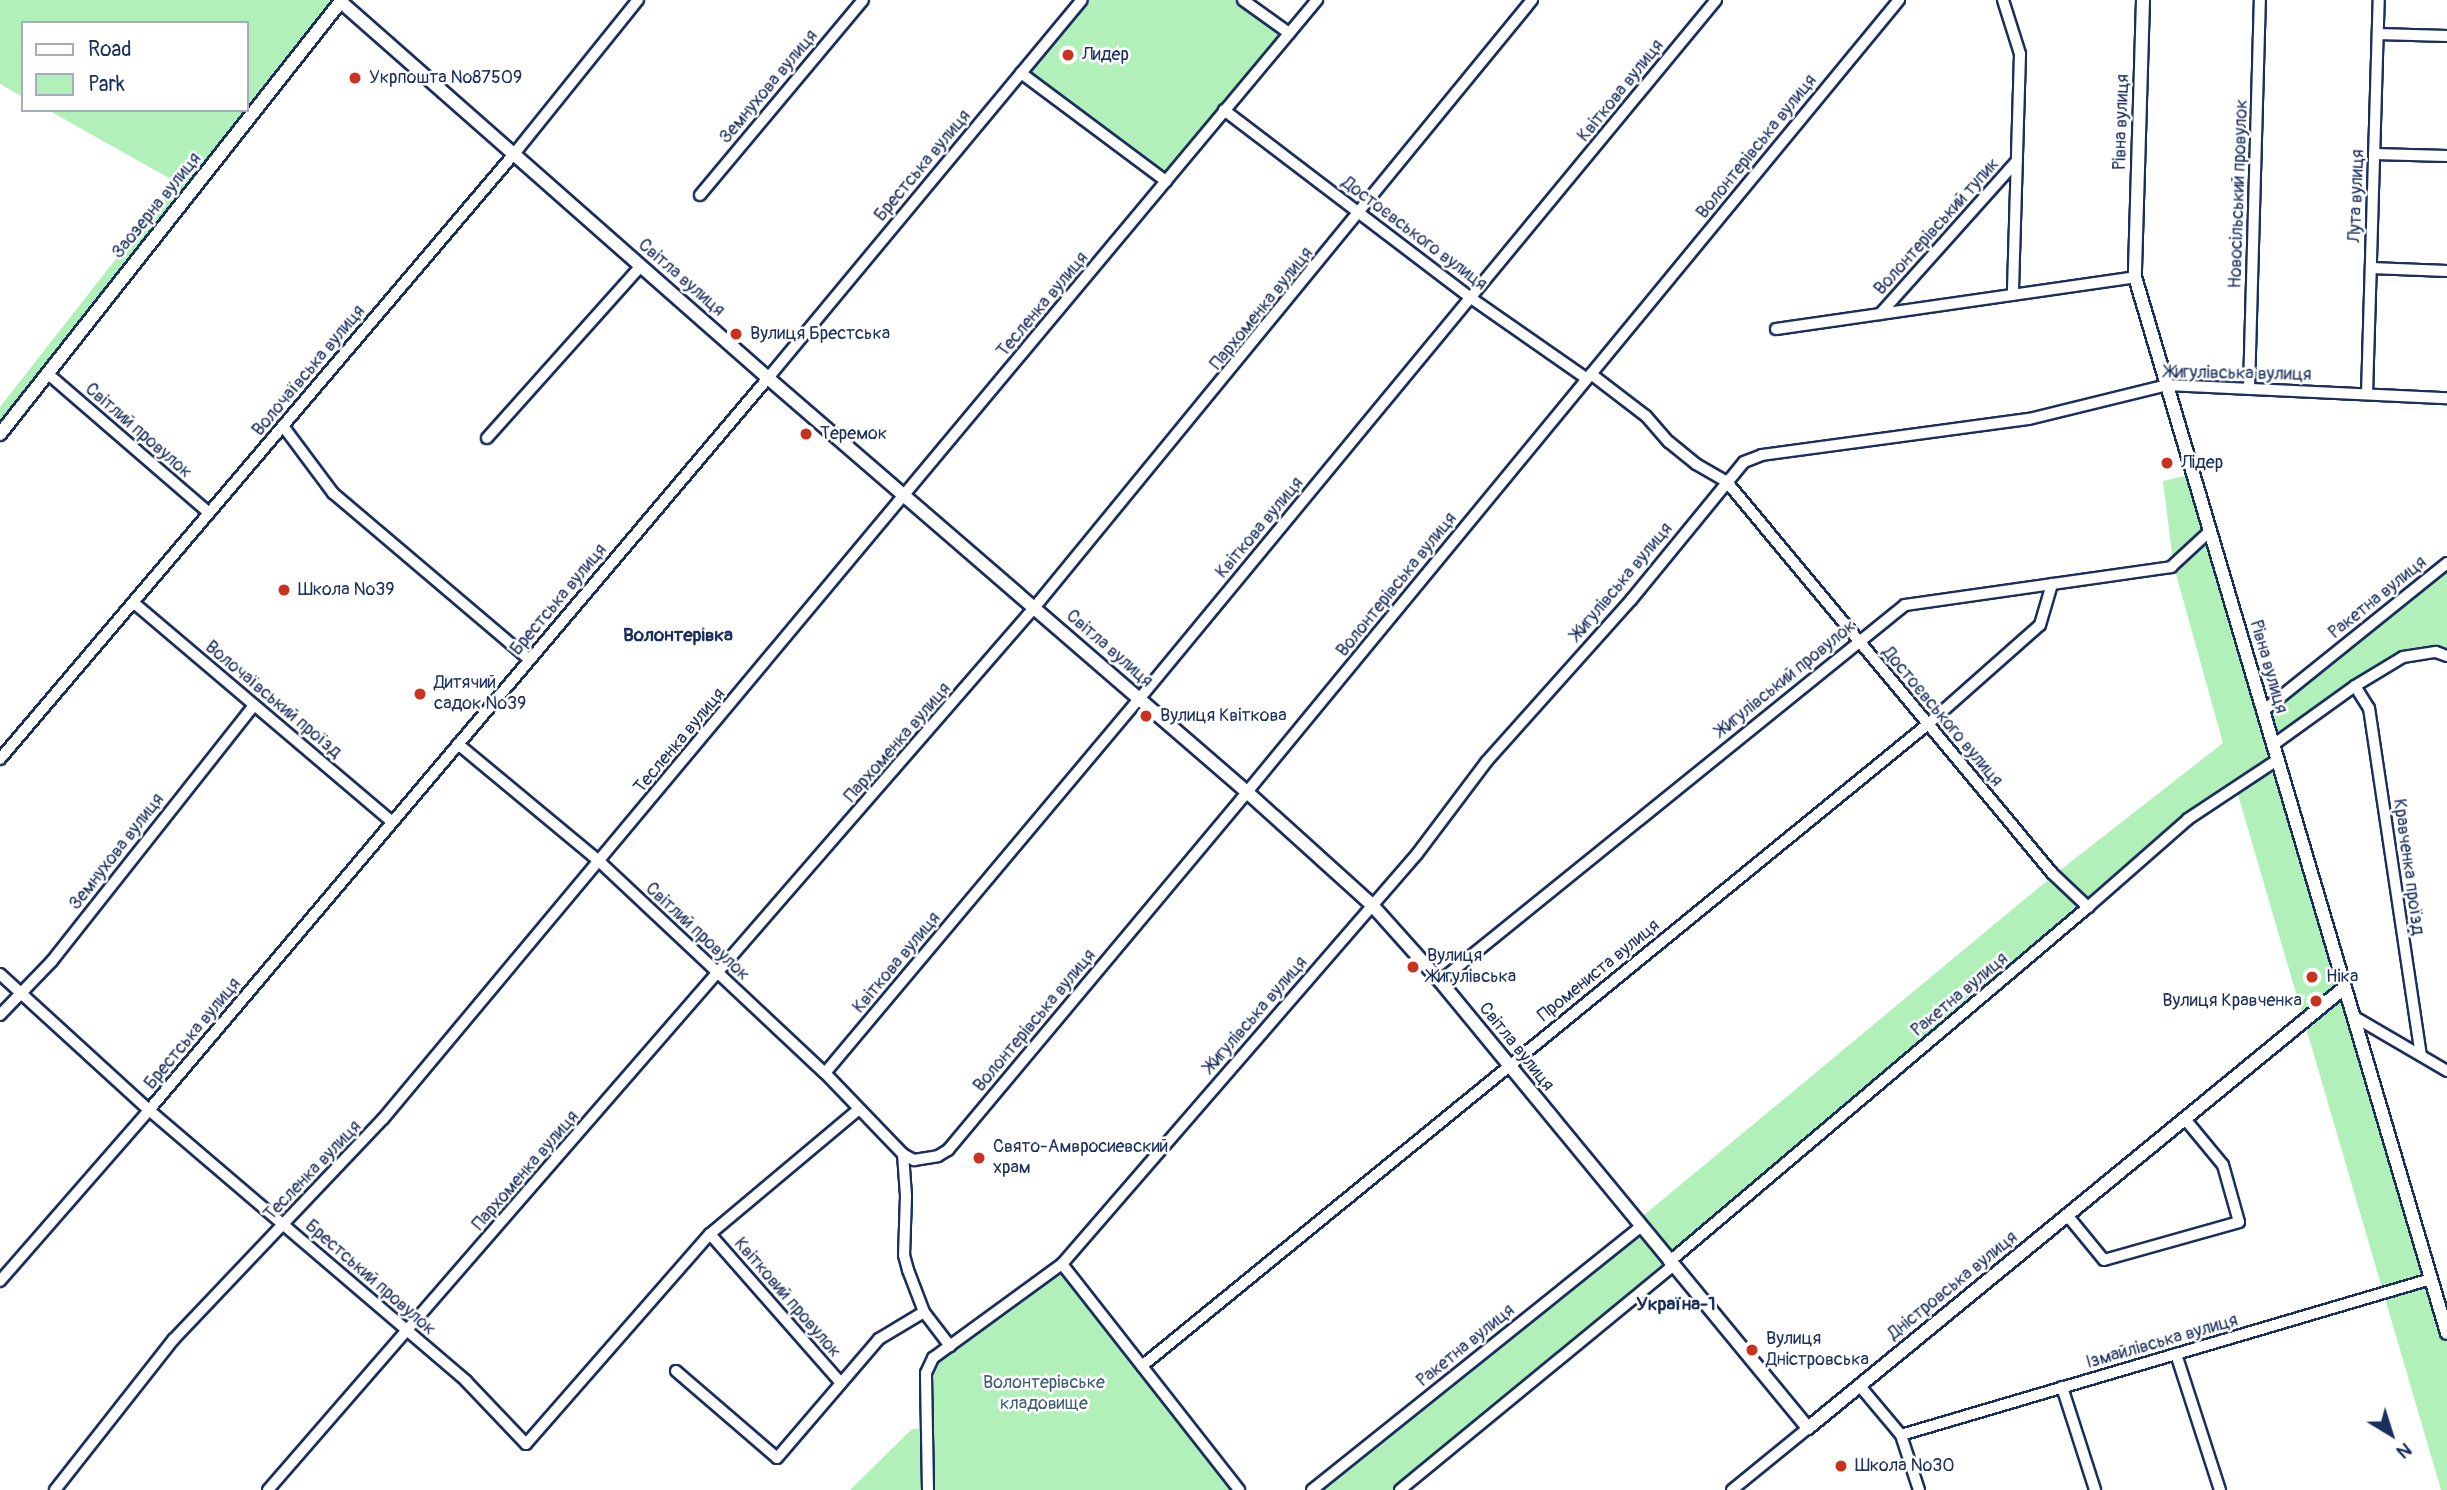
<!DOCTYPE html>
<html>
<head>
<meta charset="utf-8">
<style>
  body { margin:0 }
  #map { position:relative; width:2447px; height:1490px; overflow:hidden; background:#fff; font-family:Pangolin,sans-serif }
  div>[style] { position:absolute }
  .green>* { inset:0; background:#b1f0b8 }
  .roads { filter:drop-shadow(2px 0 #1b2f5e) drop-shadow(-2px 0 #1b2f5e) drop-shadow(0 2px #1b2f5e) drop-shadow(0 -2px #1b2f5e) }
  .minor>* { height:10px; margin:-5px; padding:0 5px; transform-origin:5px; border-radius:5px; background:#fff }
  .tertiary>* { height:12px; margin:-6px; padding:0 6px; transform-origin:6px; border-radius:6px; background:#fff }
  .dots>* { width:19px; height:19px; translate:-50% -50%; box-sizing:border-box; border:4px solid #fff; border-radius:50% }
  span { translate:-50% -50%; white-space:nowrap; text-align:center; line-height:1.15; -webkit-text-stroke:5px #fff; paint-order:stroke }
  .poi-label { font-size:18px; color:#1b2f5e }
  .left { translate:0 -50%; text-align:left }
  .right { translate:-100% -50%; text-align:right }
  .street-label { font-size:18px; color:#1b2f5e }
  .park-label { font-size:18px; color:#405f74 }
  .neighbourhood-label { font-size:19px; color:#1b2f5e; font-weight:700 }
  .legend { position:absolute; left:21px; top:21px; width:228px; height:91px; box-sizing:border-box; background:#fff; border:2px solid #a4acbf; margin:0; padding:9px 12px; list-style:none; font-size:21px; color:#1b2f5e }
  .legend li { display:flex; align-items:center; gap:14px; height:35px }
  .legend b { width:35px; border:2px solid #a4acbf }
  .north { position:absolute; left:2356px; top:1399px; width:70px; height:70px; -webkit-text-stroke:5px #fff; paint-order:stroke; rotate:142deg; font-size:19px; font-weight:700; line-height:28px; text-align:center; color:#1b2f5e }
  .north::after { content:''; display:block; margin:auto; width:24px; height:32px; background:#1b2f5e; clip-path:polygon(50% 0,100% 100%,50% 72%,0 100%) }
</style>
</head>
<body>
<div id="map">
  <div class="green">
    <div style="clip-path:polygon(0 0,342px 0,0 434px,0 407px,176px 182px,48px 110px,247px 110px,247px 23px,23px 23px,23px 97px,0 84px)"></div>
    <div style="clip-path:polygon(1085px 0,1239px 0,1285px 34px,1165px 178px,1025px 72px)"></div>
    <div style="clip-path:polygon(2189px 475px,2206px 531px,2173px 561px,2163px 481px)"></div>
    <div style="clip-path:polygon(2208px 537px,2262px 716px,2447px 568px,2447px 651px,2437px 648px,2402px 653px,2270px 743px,2447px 1341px,2447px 1490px,2441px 1490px,2234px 781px,2186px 816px,1668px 1266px,1394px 1490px,1318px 1490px,1645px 1229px,1638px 1220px,2054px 875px,2223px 743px,2174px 567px)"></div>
    <div style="clip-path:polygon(1062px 1264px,1239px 1490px,850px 1490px,912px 1429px,927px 1428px,928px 1365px)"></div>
  </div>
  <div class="roads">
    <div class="minor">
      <div style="left:1243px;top:0;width:57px;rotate:35.7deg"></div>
      <div style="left:2003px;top:0;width:57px;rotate:72.5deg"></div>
      <div style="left:2020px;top:54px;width:241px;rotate:91.7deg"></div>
      <div style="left:2378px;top:34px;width:69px;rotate:1.7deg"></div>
      <div style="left:1021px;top:73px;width:181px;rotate:36.7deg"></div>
      <div style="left:1224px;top:110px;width:310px;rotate:37.3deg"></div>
      <div style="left:1471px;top:298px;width:141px;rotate:34.9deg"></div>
      <div style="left:2374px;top:154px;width:73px;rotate:1.6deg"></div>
      <div style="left:700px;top:195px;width:254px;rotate:-50.1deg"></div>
      <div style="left:2371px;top:268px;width:76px;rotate:2.3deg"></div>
      <div style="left:1880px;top:314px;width:205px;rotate:-48.2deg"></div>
      <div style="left:1776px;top:329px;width:363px;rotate:-8.2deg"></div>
      <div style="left:47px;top:373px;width:214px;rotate:40.8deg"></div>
      <div style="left:1591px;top:374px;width:69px;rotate:37.4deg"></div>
      <div style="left:1646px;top:416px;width:35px;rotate:49deg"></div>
      <div style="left:1669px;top:442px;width:35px;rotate:39deg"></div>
      <div style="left:1696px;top:464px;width:34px;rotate:30deg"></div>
      <div style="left:1726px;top:481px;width:510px;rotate:50.25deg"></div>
      <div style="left:2052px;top:873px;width:50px;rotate:43.4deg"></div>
      <div style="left:2249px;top:389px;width:389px;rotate:-88.4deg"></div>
      <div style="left:2367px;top:394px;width:394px;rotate:-88.3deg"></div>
      <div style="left:283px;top:426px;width:84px;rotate:53.3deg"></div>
      <div style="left:333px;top:493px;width:257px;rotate:40.3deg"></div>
      <div style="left:487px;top:438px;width:231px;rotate:-48.2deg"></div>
      <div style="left:134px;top:603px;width:338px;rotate:40.3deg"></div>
      <div style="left:2355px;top:686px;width:26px;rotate:58deg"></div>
      <div style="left:2369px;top:708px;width:351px;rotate:81.5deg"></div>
      <div style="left:2263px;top:711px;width:236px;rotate:-38.8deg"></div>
      <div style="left:458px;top:744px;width:185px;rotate:39.7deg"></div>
      <div style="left:600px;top:862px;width:308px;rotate:43.2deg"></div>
      <div style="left:825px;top:1073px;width:112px;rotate:46.1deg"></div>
      <div style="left:903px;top:1154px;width:13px;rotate:29deg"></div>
      <div style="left:914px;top:1160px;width:24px;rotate:-9deg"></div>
      <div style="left:938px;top:1156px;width:12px;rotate:-31deg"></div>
      <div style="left:948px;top:1150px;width:466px;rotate:-50.1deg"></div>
      <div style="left:1247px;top:792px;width:1026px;rotate:-50.54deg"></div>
      <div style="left:2273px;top:745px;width:101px;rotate:-35.7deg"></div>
      <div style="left:2355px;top:686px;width:56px;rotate:-31.1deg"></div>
      <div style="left:2403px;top:657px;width:33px;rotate:-9deg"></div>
      <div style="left:2436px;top:652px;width:12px;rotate:20deg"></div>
      <div style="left:0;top:759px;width:794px;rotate:-49.65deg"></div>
      <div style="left:514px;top:154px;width:198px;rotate:-51.2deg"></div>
      <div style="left:0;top:974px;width:202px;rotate:42.4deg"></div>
      <div style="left:149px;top:1110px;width:417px;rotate:40.5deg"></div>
      <div style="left:466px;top:1381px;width:87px;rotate:46.4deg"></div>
      <div style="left:526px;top:1444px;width:279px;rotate:-48.8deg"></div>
      <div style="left:710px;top:1234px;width:194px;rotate:-40deg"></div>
      <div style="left:1440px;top:981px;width:598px;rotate:-38.96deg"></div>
      <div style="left:1905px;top:605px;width:269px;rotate:-8.1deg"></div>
      <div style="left:2171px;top:567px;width:53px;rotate:-42.7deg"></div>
      <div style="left:0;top:1015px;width:75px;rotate:-46.1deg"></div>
      <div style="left:52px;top:961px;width:326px;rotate:-51.7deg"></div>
      <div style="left:2353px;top:1016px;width:109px;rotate:30.3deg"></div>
      <div style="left:825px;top:1073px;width:490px;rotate:-50deg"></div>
      <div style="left:1140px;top:698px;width:905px;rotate:-50.47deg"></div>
      <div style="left:903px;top:1154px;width:42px;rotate:85.9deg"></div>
      <div style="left:906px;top:1196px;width:59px;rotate:91.9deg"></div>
      <div style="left:904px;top:1255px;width:16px;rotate:75deg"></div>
      <div style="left:908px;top:1270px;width:45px;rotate:69.1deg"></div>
      <div style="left:924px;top:1312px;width:43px;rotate:52.6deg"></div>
      <div style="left:2067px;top:1215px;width:58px;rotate:50.6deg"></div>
      <div style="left:2104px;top:1260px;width:140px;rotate:-15.7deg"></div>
      <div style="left:2239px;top:1222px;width:59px;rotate:-105.7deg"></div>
      <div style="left:2223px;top:1165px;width:60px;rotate:-129.6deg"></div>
      <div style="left:710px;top:1234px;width:197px;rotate:48.7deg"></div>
      <div style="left:1669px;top:1262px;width:549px;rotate:-40.27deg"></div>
      <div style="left:2088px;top:907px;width:133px;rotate:-41.3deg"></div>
      <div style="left:2188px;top:819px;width:107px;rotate:-33.5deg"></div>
      <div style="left:1062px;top:1264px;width:287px;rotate:51.9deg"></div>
      <div style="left:0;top:1281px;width:227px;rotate:-48.9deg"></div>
      <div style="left:149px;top:1110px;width:959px;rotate:-49.78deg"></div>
      <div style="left:768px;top:378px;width:491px;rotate:-50.3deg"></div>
      <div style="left:2176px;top:1354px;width:143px;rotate:72.1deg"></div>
      <div style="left:1142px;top:1366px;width:1015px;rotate:-39.24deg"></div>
      <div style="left:1928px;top:724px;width:149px;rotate:-41.5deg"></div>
      <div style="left:2040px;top:625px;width:43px;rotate:-73.7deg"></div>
      <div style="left:676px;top:1371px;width:133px;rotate:40.7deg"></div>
      <div style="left:777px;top:1458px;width:157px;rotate:-49.4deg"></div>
      <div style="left:879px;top:1339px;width:52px;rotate:-31deg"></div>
      <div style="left:1859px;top:1385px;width:65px;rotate:50deg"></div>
      <div style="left:1901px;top:1435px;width:58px;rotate:71.9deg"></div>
      <div style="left:2062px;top:1387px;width:108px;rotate:72.2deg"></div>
      <div style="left:1901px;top:1435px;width:552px;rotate:-16.4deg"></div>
      <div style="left:55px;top:1490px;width:192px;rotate:-51.8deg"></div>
      <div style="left:174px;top:1339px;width:303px;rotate:-46.5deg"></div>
      <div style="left:383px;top:1119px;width:1458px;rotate:-50.15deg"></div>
      <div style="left:268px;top:1490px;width:1168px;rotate:-49.03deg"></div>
      <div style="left:1034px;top:608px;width:786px;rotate:-50.68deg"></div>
      <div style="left:928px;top:1490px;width:117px;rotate:-91deg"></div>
      <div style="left:926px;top:1373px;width:17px;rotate:-65deg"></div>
      <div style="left:933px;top:1358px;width:160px;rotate:-36.1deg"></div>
      <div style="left:1062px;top:1264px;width:542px;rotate:-49.11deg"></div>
      <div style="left:1417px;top:854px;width:116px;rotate:-53deg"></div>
      <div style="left:1487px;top:761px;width:216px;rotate:-48.2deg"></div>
      <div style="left:1631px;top:600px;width:178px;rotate:-50.7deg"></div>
      <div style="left:1744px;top:462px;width:19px;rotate:-21deg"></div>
      <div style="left:1762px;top:455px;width:269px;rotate:-7.7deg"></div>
      <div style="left:2029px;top:419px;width:142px;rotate:-13.8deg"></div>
      <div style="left:2167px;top:385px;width:280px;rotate:2.7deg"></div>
      <div style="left:1312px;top:1490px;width:420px;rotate:-38.7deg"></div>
      <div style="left:1400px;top:1490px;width:353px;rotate:-39.4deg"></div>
      <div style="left:1732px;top:1490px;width:98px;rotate:-39.2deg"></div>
    </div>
    <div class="tertiary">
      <div style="left:2143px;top:0;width:277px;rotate:91.7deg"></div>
      <div style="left:2135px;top:277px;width:1101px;rotate:73.54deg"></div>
      <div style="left:341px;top:2px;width:569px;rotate:41.37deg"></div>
      <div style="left:768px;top:378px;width:633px;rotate:40.84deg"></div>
      <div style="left:1247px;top:792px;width:169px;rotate:42.1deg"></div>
      <div style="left:1372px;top:905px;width:102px;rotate:48.2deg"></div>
      <div style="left:1440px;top:981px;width:579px;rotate:50.54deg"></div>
      <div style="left:1808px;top:1428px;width:693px;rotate:-39.38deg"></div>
      <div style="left:0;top:434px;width:553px;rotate:-51.76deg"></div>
    </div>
  </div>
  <div class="dots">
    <div style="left:1068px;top:55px;background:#c8321e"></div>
    <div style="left:355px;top:78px;background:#c8321e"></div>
    <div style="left:736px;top:334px;background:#c8321e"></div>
    <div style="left:806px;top:434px;background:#c8321e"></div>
    <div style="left:2167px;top:463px;background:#c8321e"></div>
    <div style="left:284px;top:590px;background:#c8321e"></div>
    <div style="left:420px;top:694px;background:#c8321e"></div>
    <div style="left:1146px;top:716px;background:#c8321e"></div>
    <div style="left:1413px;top:967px;background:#c8321e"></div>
    <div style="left:2312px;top:977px;background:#c8321e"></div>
    <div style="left:2316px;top:1001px;background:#c8321e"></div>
    <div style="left:979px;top:1158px;background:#c8321e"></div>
    <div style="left:1752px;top:1350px;background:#c8321e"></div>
    <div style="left:1841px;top:1466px;background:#c8321e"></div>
  </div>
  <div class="poi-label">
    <span class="left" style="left:1082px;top:55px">Лидер</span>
    <span class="left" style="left:369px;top:78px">Укрпошта №87509</span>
    <span class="left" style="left:750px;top:334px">Вулиця Брестська</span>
    <span class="left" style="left:820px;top:434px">Теремок</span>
    <span class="left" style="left:2181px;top:463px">Лідер</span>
    <span class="left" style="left:298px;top:590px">Школа №39</span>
    <span class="left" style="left:434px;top:694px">Дитячий<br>садок №39</span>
    <span class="left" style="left:1160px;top:716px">Вулиця Квіткова</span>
    <span class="left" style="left:1427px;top:967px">Вулиця<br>Жигулівська</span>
    <span class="left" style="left:2326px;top:977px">Ніка</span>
    <span class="right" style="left:2302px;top:1001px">Вулиця Кравченка</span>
    <span class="left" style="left:993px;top:1158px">Свято-Амвросиевский<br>храм</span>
    <span class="left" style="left:1766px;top:1350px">Вулиця<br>Дністровська</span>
    <span class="left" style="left:1855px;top:1466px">Школа №30</span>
  </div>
  <div class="street-label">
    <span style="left:769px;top:87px;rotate:-50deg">Земнухова вулиця</span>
    <span style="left:1621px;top:91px;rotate:-51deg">Квіткова вулиця</span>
    <span style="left:2122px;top:122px;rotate:-88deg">Рівна вулиця</span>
    <span style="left:1757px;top:147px;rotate:-51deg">Волонтерівська вулиця</span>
    <span style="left:923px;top:166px;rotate:-50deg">Брестська вулиця</span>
    <span style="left:2239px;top:194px;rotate:-88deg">Новосільський провулок</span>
    <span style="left:2357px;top:196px;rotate:-88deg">Лута вулиця</span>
    <span style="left:157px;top:206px;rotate:-51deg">Заозерна вулиця</span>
    <span style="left:1937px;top:227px;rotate:-48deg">Волонтерівський тупик</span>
    <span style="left:1414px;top:234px;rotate:37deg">Достоєвського вулиця</span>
    <span style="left:681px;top:278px;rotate:41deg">Світла вулиця</span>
    <span style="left:1043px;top:305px;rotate:-50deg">Тесленка вулиця</span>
    <span style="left:1262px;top:309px;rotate:-51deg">Пархоменка вулиця</span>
    <span style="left:309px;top:371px;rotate:-50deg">Волочаївська вулиця</span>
    <span style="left:2238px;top:374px;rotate:1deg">Жигулівська вулиця</span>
    <span style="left:138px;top:431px;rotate:41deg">Світлий провулок</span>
    <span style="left:1260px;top:528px;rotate:-50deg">Квіткова вулиця</span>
    <span style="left:1622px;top:582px;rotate:-50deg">Жигулівська вулиця</span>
    <span style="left:1397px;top:585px;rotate:-51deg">Волонтерівська вулиця</span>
    <span style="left:2378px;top:598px;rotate:-39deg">Ракетна вулиця</span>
    <span style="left:559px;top:600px;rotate:-50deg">Брестська вулиця</span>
    <span style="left:1109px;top:649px;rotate:41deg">Світла вулиця</span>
    <span style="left:2268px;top:667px;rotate:74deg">Рівна вулиця</span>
    <span style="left:1786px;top:679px;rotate:-39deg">Жигулівський провулок</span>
    <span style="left:273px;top:700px;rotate:40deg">Волочаївський проїзд</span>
    <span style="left:1942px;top:717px;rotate:50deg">Достоєвського вулиця</span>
    <span style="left:680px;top:741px;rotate:-50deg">Тесленка вулиця</span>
    <span style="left:898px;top:743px;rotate:-49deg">Пархоменка вулиця</span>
    <span style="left:117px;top:852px;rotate:-52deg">Земнухова вулиця</span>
    <span style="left:2408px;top:867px;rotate:82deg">Кравченка проїзд</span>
    <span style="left:697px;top:932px;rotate:43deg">Світлий провулок</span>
    <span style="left:897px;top:963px;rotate:-50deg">Квіткова вулиця</span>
    <span style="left:1599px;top:971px;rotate:-39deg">Промениста вулиця</span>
    <span style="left:1960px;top:995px;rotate:-40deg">Ракетна вулиця</span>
    <span style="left:1256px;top:1015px;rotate:-49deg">Жигулівська вулиця</span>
    <span style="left:1035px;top:1021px;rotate:-50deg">Волонтерівська вулиця</span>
    <span style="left:193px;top:1034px;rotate:-50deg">Брестська вулиця</span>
    <span style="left:1516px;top:1047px;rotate:51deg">Світла вулиця</span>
    <span style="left:313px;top:1171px;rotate:-46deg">Тесленка вулиця</span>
    <span style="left:526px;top:1171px;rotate:-49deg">Пархоменка вулиця</span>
    <span style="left:370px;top:1278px;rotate:41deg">Брестський провулок</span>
    <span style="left:1953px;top:1286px;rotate:-39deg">Дністровська вулиця</span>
    <span style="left:787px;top:1298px;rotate:49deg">Квітковий провулок</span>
    <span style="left:2162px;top:1342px;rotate:-16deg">Ізмайлівська вулиця</span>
    <span style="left:1466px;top:1346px;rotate:-39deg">Ракетна вулиця</span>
  </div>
  <div class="park-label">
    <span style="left:1044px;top:1394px">Волонтерівське<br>кладовище</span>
  </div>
  <div class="neighbourhood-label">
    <span style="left:678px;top:636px">Волонтерівка</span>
    <span style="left:1676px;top:1305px">Україна-1</span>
  </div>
  <ul class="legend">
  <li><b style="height:9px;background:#fff"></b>Road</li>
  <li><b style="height:19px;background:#b1f0b8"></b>Park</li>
  </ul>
  <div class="north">N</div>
</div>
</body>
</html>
